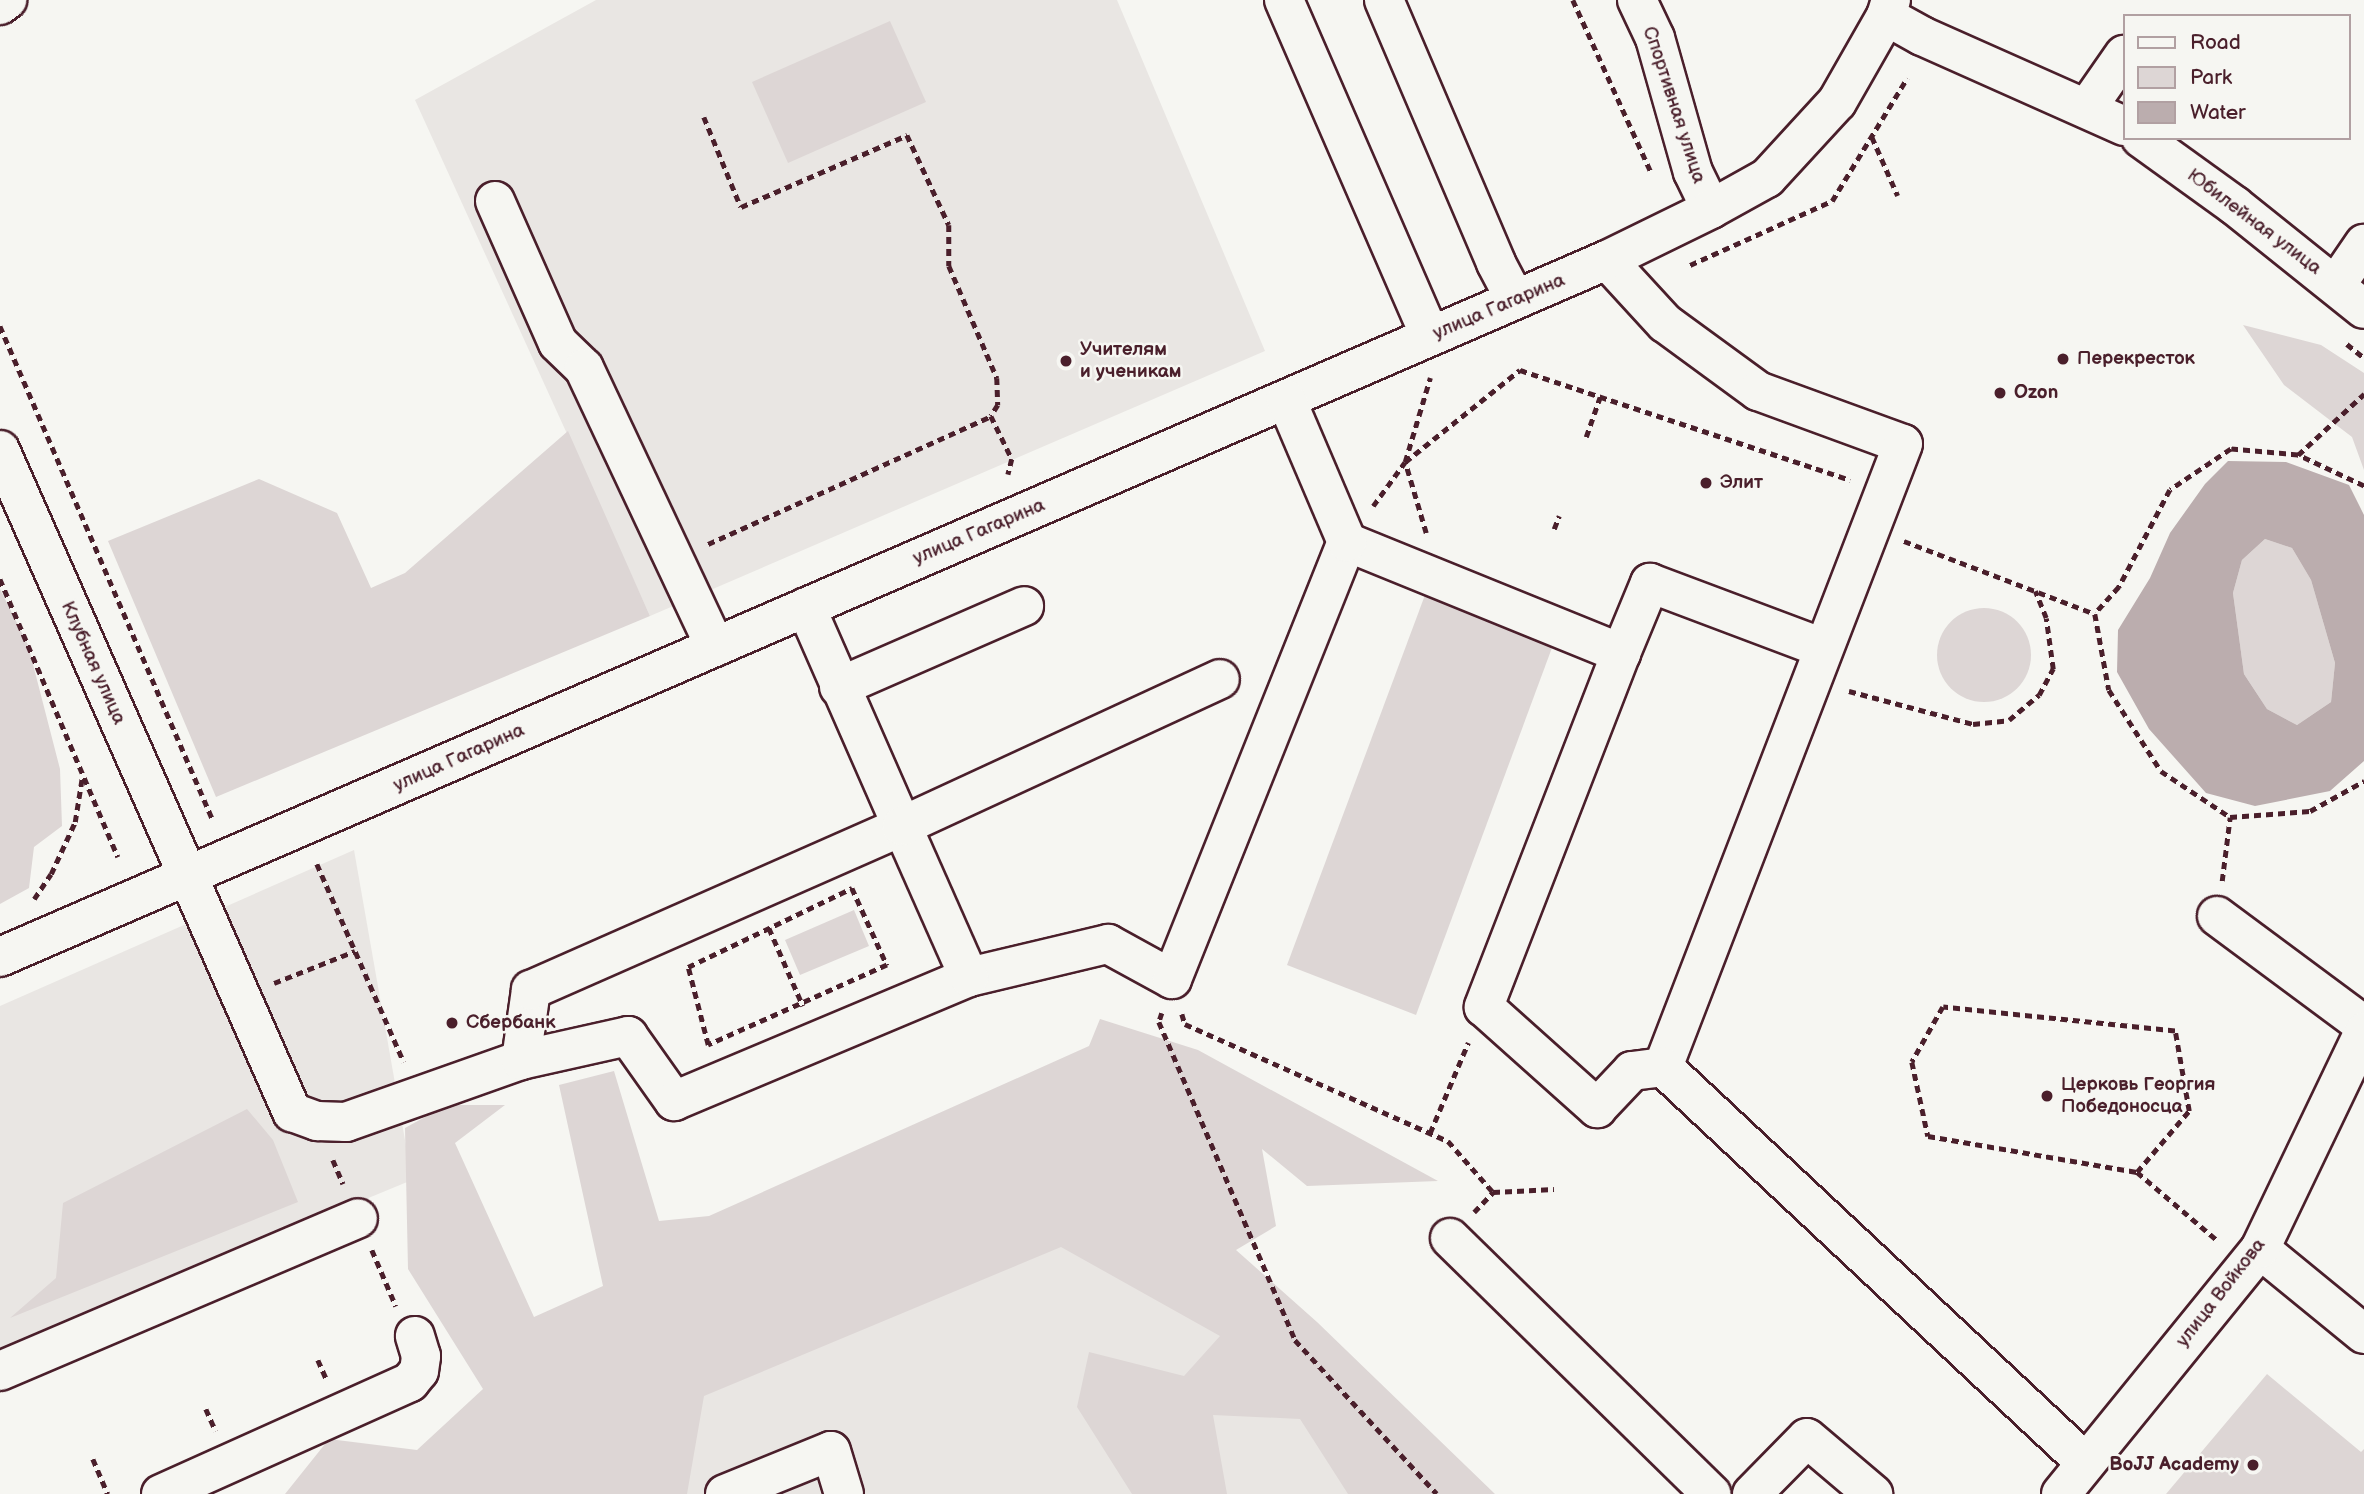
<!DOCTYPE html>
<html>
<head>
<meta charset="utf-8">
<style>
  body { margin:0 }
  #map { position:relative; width:2364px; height:1494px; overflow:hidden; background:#f6f6f2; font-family:"Balsamiq Sans",sans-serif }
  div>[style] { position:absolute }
  .built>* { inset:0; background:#e9e6e3 }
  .green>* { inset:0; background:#ddd6d5 }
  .round { border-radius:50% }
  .water>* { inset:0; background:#bbadae }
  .path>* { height:4.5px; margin-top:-2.25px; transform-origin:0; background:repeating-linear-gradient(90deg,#4a1f2b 0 7px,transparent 0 12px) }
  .roads { filter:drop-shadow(2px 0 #4a1f2b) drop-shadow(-2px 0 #4a1f2b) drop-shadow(0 2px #4a1f2b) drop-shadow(0 -2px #4a1f2b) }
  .minor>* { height:38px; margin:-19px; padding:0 19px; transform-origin:19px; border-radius:19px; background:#f6f6f2 }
  .dots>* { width:19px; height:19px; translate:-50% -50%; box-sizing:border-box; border:4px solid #f6f6f2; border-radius:50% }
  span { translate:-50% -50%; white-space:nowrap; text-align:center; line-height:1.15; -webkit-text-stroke:5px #f6f6f2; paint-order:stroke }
  .street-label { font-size:19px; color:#4a1f2b }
  .poi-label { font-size:19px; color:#4a1f2b; font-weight:700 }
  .left { translate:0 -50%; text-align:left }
  .right { translate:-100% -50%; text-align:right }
  .legend { position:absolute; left:2123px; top:14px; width:228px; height:126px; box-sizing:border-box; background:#f6f6f2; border:2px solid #b1a0a2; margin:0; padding:9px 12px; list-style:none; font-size:21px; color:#4a1f2b }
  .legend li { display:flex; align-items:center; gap:14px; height:35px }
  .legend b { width:35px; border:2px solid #b1a0a2 }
</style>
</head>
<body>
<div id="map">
  <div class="built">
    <div style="clip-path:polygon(596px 0,1117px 0,1265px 351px,650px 616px,415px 100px)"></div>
    <div style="clip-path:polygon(354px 850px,412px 1180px,0 1350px,0 1006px)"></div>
    <div style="clip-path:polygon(1114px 1185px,1402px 1494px,413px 1494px)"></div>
  </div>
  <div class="green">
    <div style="clip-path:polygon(890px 21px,926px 102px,788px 163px,752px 82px)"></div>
    <div style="clip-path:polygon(2243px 325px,2321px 345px,2364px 373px,2364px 470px,2352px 437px,2284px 385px)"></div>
    <div style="clip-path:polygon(568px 431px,650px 616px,216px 797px,108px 541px,259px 479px,337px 513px,371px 588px,405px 573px)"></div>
    <div style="clip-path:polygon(2265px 539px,2292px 548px,2311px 580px,2335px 663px,2331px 702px,2297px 725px,2267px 709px,2244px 674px,2233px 593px,2242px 560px)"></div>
    <div style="clip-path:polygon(0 589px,28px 645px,60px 769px,62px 826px,34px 847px,29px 888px,0 904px)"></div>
    <div style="clip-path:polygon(1425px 595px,1553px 645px,1416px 1015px,1287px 965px)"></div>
    <div class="round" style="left:1937px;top:608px;width:94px;height:94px"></div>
    <div style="clip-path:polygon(854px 910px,869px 946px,800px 975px,785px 940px)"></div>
    <div style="clip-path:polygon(1100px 1019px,1198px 1050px,1438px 1181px,1307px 1186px,1262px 1149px,1276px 1226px,1236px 1250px,1317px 1322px,1495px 1494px,1348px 1494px,1300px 1419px,1213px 1415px,1227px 1494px,1132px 1494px,1077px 1407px,1089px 1352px,1184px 1376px,1220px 1336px,1061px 1247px,704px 1396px,687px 1494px,285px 1494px,329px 1439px,417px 1450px,483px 1389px,408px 1269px,405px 1128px,447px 1105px,505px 1105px,455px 1143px,534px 1317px,603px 1286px,559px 1085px,614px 1071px,659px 1221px,709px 1216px,1089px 1046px)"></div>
    <div style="clip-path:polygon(247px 1109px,273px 1140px,298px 1202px,10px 1318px,56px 1278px,63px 1203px)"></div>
    <div style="clip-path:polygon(2267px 1374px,2361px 1452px,2364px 1449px,2364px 1494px,2166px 1494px)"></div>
  </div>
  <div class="water">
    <div style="clip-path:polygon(evenodd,2228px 461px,2286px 462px,2349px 485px,2364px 515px,2364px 761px,2330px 791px,2255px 806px,2206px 793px,2149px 729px,2117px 672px,2118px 630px,2150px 578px,2170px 533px,2205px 484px,2228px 461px,2265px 539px,2292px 548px,2311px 580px,2335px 663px,2331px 702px,2297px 725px,2267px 709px,2244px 674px,2233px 593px,2242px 560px,2265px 539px)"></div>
  </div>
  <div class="path">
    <div style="left:1573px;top:0;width:191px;rotate:65.6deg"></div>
    <div style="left:704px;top:117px;width:97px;rotate:67.7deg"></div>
    <div style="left:741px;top:207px;width:181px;rotate:-23.4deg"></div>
    <div style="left:907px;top:135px;width:99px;rotate:65deg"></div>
    <div style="left:949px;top:225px;width:41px;rotate:90deg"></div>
    <div style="left:949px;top:266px;width:122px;rotate:66.8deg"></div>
    <div style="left:997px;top:378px;width:27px;rotate:88deg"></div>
    <div style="left:998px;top:405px;width:13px;rotate:122deg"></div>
    <div style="left:991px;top:416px;width:48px;rotate:64deg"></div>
    <div style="left:1012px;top:459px;width:16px;rotate:104deg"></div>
    <div style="left:1872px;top:137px;width:64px;rotate:66.2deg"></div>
    <div style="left:1690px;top:265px;width:156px;rotate:-24.3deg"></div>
    <div style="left:1832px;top:201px;width:144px;rotate:-58.6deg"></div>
    <div style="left:0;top:326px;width:536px;rotate:66.69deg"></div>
    <div style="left:2347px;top:344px;width:22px;rotate:39deg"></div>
    <div style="left:1586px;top:437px;width:42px;rotate:-70.7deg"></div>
    <div style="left:2298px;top:455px;width:90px;rotate:-42.7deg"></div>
    <div style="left:2364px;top:486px;width:73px;rotate:-154.8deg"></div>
    <div style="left:2298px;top:455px;width:67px;rotate:-174.9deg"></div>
    <div style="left:2231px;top:449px;width:73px;rotate:146.1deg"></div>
    <div style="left:2170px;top:490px;width:110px;rotate:117.7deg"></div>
    <div style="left:2119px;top:587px;width:36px;rotate:132deg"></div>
    <div style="left:2095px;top:614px;width:77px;rotate:79.6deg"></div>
    <div style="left:2109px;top:690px;width:96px;rotate:57.3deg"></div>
    <div style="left:2161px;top:771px;width:83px;rotate:33.7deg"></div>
    <div style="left:2230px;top:817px;width:80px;rotate:-4.3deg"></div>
    <div style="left:2310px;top:811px;width:62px;rotate:-29.1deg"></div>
    <div style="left:1373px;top:506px;width:54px;rotate:-54deg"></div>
    <div style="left:1405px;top:462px;width:88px;rotate:-73.4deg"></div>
    <div style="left:1554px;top:529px;width:14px;rotate:-69deg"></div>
    <div style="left:1426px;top:533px;width:74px;rotate:-106.5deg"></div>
    <div style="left:1405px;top:462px;width:147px;rotate:-38.7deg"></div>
    <div style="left:1520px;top:370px;width:348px;rotate:18.4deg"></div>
    <div style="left:1904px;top:541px;width:204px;rotate:20.9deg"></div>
    <div style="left:708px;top:544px;width:311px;rotate:-24.3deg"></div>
    <div style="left:0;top:579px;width:302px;rotate:67deg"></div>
    <div style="left:1849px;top:691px;width:128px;rotate:14.9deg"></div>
    <div style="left:1973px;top:724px;width:36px;rotate:-6deg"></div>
    <div style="left:2009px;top:720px;width:39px;rotate:-40deg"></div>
    <div style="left:2039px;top:695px;width:30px;rotate:-62deg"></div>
    <div style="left:2053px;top:669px;width:51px;rotate:-97.8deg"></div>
    <div style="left:2046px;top:618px;width:29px;rotate:-112deg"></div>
    <div style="left:317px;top:864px;width:216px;rotate:66.3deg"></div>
    <div style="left:2222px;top:881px;width:64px;rotate:-82.9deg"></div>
    <div style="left:852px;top:888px;width:85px;rotate:65.6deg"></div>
    <div style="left:887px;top:965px;width:196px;rotate:155.9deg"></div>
    <div style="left:708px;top:1045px;width:81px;rotate:-104.4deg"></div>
    <div style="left:688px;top:967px;width:182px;rotate:-25.7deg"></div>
    <div style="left:34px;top:899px;width:30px;rotate:-56deg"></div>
    <div style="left:51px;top:874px;width:57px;rotate:-65.2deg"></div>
    <div style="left:75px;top:822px;width:45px;rotate:-81deg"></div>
    <div style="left:769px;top:928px;width:85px;rotate:66.4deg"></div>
    <div style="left:274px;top:983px;width:87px;rotate:-21.6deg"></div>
    <div style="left:1162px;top:1013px;width:9px;rotate:108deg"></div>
    <div style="left:1159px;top:1022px;width:346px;rotate:66.8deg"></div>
    <div style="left:1295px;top:1340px;width:209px;rotate:47.3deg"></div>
    <div style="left:1182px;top:1014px;width:10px;rotate:73deg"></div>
    <div style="left:1185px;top:1024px;width:288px;rotate:24deg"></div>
    <div style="left:1448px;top:1141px;width:68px;rotate:48.6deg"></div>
    <div style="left:1430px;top:1133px;width:98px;rotate:-67.1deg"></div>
    <div style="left:333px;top:1160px;width:26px;rotate:67deg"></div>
    <div style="left:2137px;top:1172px;width:80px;rotate:-49.6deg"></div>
    <div style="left:2189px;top:1111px;width:81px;rotate:-99.9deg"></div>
    <div style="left:2175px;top:1031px;width:233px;rotate:-174.1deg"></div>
    <div style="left:1943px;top:1007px;width:63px;rotate:119.4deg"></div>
    <div style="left:1912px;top:1062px;width:76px;rotate:77.8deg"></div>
    <div style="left:1928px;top:1136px;width:212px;rotate:9.8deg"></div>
    <div style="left:2137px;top:1172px;width:106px;rotate:40.4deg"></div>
    <div style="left:1474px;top:1212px;width:28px;rotate:-46deg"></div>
    <div style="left:1493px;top:1192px;width:61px;rotate:-2.8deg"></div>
    <div style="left:372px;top:1250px;width:61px;rotate:66.8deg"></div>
    <div style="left:318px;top:1360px;width:20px;rotate:66deg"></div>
    <div style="left:206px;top:1409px;width:24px;rotate:66deg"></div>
    <div style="left:93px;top:1459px;width:38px;rotate:67deg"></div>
  </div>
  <div class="roads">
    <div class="minor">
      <div style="left:1284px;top:0;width:366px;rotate:66.5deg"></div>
      <div style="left:1384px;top:0;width:286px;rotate:66.9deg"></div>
      <div style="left:1496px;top:263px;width:41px;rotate:62.2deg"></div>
      <div style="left:1637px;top:0;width:42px;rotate:64.7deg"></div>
      <div style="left:1655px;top:38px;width:139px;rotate:74.2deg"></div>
      <div style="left:1693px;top:172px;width:41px;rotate:64.1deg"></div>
      <div style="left:0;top:5px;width:9px;rotate:-36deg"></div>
      <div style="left:1886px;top:16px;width:41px;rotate:29.1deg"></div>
      <div style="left:1922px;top:36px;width:221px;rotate:24deg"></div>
      <div style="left:2087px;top:108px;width:65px;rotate:-55.1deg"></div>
      <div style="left:2141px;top:138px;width:115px;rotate:35.8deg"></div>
      <div style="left:2234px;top:205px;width:166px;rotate:38.7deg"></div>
      <div style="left:495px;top:201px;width:155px;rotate:66.1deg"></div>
      <div style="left:558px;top:343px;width:36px;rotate:44deg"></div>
      <div style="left:584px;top:368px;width:308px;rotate:64.8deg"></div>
      <div style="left:1607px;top:260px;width:86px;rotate:47.4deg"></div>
      <div style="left:1665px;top:323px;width:115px;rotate:36.2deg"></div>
      <div style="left:1758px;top:391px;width:154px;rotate:20.1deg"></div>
      <div style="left:1903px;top:444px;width:668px;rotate:111.07deg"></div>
      <div style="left:1663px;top:1067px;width:578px;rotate:43.11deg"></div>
      <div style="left:2336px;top:285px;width:50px;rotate:-55.7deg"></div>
      <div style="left:0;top:450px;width:724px;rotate:66.2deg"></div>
      <div style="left:292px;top:1112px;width:27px;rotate:20deg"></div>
      <div style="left:317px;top:1121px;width:29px;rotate:2deg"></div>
      <div style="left:346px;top:1122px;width:186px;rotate:-19.5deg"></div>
      <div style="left:521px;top:1060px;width:71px;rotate:-81.9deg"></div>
      <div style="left:531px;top:990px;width:406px;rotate:-23.8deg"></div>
      <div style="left:902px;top:826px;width:239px;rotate:-113.7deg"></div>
      <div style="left:1347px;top:542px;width:296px;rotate:22.1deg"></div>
      <div style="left:1621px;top:653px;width:76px;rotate:-67.5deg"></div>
      <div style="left:1650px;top:583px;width:185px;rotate:20.6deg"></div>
      <div style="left:1621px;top:653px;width:380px;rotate:111.2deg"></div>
      <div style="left:1484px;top:1007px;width:152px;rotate:41.8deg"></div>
      <div style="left:1597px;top:1108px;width:51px;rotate:-46.6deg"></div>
      <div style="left:1632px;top:1071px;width:31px;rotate:-7deg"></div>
      <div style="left:839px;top:687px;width:202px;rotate:-23.6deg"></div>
      <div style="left:2217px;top:916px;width:183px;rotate:36.6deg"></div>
      <div style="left:0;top:957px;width:1752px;rotate:-23.45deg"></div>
      <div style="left:1607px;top:260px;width:116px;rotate:-26.1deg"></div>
      <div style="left:1711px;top:209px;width:64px;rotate:-29deg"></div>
      <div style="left:1767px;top:178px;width:103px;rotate:-47.4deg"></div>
      <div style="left:1837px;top:102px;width:99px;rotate:-60.3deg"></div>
      <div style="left:1886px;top:16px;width:17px;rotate:-73deg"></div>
      <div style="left:969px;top:977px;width:143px;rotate:-13.4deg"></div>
      <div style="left:1108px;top:944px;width:73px;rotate:28.7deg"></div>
      <div style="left:1172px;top:979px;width:471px;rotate:-68.2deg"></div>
      <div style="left:1347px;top:542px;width:155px;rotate:-113.1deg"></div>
      <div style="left:521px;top:1060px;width:110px;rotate:-12.6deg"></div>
      <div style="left:628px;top:1036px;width:80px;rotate:54.7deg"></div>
      <div style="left:674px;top:1101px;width:320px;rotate:-22.8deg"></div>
      <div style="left:969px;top:977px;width:165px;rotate:-113.9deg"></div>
      <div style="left:902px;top:826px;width:350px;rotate:-24.8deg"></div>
      <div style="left:1450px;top:1238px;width:366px;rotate:44.4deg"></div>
      <div style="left:2260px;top:1249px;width:134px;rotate:39.3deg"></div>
      <div style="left:0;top:1371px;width:389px;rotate:-23.1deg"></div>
      <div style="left:161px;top:1494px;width:273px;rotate:-24.2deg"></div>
      <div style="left:410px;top:1382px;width:14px;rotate:-51deg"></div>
      <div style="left:419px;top:1371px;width:15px;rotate:-82deg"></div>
      <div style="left:421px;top:1356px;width:21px;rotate:-107deg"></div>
      <div style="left:725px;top:1494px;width:114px;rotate:-22.1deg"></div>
      <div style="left:831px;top:1451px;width:45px;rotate:73.2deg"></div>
      <div style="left:1752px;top:1494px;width:78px;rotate:-45.5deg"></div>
      <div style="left:1807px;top:1438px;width:87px;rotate:40.3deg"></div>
      <div style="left:2061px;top:1494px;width:316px;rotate:-50.9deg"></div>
      <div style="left:2260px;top:1249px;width:241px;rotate:-64.4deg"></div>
    </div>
  </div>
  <div class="dots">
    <div style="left:2063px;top:359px;background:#4a1f2b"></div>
    <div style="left:1066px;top:361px;background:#4a1f2b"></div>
    <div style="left:2000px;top:393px;background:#4a1f2b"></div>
    <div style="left:1706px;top:483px;background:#4a1f2b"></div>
    <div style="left:452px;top:1023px;background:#4a1f2b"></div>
    <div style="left:2047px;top:1096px;background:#4a1f2b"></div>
    <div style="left:2253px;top:1465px;background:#4a1f2b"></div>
  </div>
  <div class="street-label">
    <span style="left:1674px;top:105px;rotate:72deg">Спортивная улица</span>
    <span style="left:2254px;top:222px;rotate:37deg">Юбилейная улица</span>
    <span style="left:1499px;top:307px;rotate:-23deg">улица Гагарина</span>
    <span style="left:979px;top:532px;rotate:-23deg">улица Гагарина</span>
    <span style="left:93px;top:663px;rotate:66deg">Клубная улица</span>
    <span style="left:459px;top:758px;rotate:-24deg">улица Гагарина</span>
    <span style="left:2221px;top:1293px;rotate:-52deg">улица Войкова</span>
  </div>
  <div class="poi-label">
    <span class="left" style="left:1080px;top:361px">Учителям<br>и ученикам</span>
    <span class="left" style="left:2077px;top:359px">Перекресток</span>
    <span class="left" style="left:2014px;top:393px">Ozon</span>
    <span class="left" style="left:1720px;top:483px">Элит</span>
    <span class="left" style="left:466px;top:1023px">Сбербанк</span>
    <span class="left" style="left:2061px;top:1096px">Церковь Георгия<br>Победоносца</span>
    <span class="right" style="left:2239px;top:1465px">BoJJ Academy</span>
  </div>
  <ul class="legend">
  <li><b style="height:9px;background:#f6f6f2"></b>Road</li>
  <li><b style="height:19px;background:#ddd6d5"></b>Park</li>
  <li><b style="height:19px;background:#bbadae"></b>Water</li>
  </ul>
</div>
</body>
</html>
